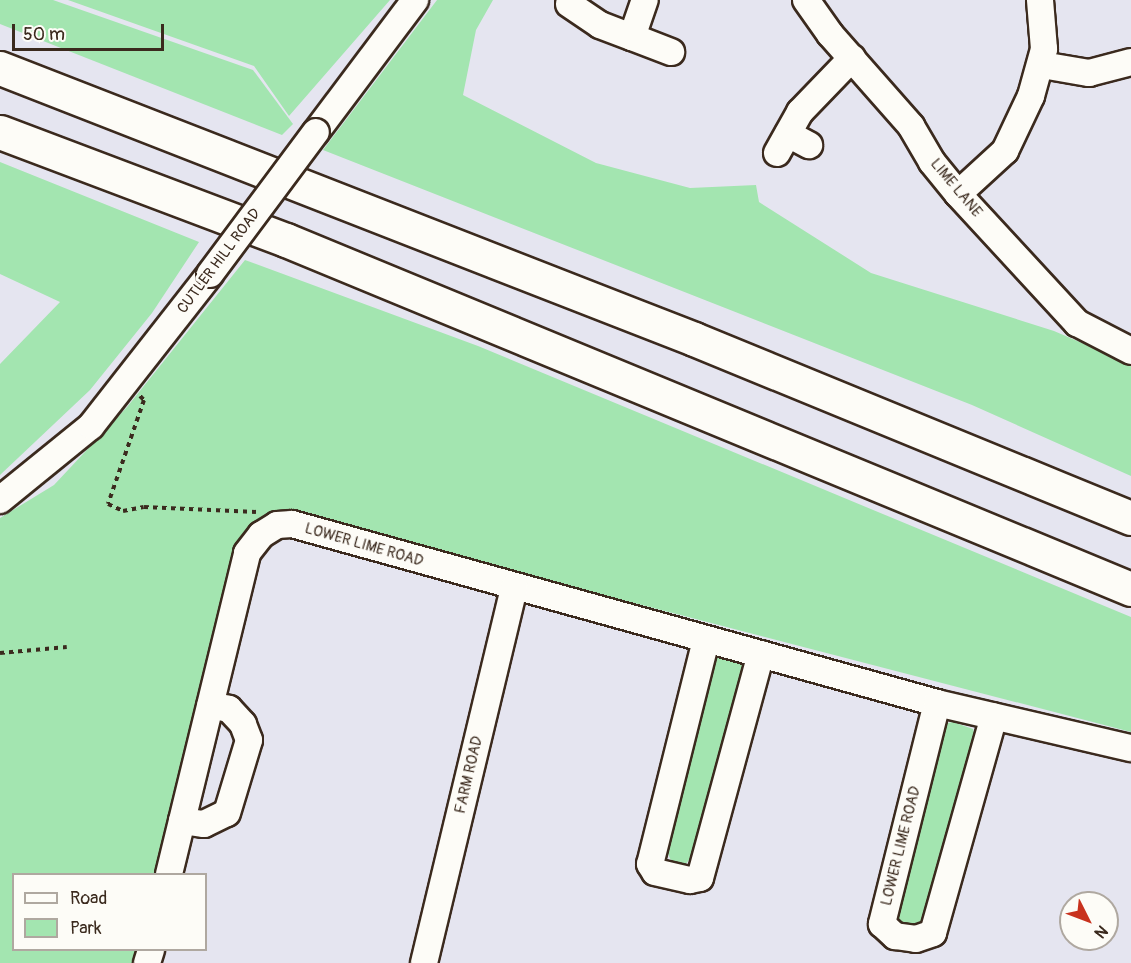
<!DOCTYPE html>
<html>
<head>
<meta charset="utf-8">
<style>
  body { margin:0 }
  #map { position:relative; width:1131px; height:963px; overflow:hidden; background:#e5e5f0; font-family:Pangolin,sans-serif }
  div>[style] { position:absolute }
  .green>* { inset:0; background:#a3e5b0 }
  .path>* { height:4px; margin-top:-2px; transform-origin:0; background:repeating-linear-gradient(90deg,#3b2a1e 0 4.5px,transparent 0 9px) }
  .roads { filter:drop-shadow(2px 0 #3b2a1e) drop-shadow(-2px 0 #3b2a1e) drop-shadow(0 2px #3b2a1e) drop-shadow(0 -2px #3b2a1e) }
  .minor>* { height:26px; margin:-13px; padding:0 13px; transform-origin:13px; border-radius:13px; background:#fdfcf7 }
  .highway>* { height:33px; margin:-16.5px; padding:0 16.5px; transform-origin:16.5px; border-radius:16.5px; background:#fdfcf7 }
  .bridges { filter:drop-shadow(2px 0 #3b2a1e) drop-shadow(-2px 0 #3b2a1e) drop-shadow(0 2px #3b2a1e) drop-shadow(0 -2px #3b2a1e) }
  .minor-bridge>* { height:26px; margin:-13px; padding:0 13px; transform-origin:13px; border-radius:13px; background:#fdfcf7 }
  span { translate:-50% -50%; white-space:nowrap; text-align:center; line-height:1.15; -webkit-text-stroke:6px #fdfcf7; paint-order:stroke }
  .street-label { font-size:15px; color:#3b2a1e }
  .legend { position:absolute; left:12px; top:873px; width:195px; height:78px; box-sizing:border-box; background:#fdfcf7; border:2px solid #afa8a0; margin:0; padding:8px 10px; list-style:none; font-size:18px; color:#3b2a1e }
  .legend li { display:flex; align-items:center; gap:12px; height:30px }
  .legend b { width:30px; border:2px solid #afa8a0 }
  .north { position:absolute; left:1059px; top:891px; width:60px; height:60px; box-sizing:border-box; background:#fdfcf7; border:2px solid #afa8a0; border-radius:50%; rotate:132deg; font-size:16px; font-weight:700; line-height:24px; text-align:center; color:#3b2a1e }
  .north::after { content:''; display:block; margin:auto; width:21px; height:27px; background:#c8321e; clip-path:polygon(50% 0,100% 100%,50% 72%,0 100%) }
  .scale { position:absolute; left:12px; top:24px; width:152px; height:27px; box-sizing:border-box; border:3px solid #3b2a1e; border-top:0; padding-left:8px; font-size:18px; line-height:21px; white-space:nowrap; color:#3b2a1e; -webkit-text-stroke:4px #fdfcf7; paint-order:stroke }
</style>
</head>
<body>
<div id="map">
  <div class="green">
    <div style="clip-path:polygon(0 0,53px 0,253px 70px,293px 124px,282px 135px,0 24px)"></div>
    <div style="clip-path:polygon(68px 0,390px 0,289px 116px,254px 66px)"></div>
    <div style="clip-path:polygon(437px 0,493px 0,476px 30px,463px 95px,596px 163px,690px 188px,756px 185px,759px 202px,871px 273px,1054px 331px,1131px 364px,1131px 476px,972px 405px,323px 150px)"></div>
    <div style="clip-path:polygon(0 162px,199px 242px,152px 313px,90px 390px,0 475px,0 364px,60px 302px,0 274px)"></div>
    <div style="clip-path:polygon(245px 260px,478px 346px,1131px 617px,1131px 732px,288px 513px,239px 551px,156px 874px,14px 874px,14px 950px,137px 950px,134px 963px,0 963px,0 518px,54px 485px,127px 407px)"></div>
    <div style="clip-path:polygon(720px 652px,737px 655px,744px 669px,696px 851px,685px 865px,673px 865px,665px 847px,714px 658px)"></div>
    <div style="clip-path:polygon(953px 722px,973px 729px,975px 735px,924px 922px,906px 929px,895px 922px,943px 724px)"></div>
  </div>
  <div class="path">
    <div style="left:140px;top:396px;width:6px;rotate:45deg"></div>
    <div style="left:144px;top:400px;width:110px;rotate:109.1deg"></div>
    <div style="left:108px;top:504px;width:17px;rotate:25deg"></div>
    <div style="left:123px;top:511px;width:21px;rotate:-11deg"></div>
    <div style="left:144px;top:507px;width:113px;rotate:2.5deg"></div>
    <div style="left:0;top:653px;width:67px;rotate:-5.1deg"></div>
  </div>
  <div class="roads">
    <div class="minor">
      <div style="left:806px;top:0;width:42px;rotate:54.8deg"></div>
      <div style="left:830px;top:34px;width:123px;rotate:48.6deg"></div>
      <div style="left:911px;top:126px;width:42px;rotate:59.7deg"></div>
      <div style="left:932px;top:162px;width:41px;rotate:50.9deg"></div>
      <div style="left:958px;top:194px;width:176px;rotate:47.3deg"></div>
      <div style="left:1077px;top:323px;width:61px;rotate:27.4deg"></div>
      <div style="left:569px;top:4px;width:37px;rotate:34deg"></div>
      <div style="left:600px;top:25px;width:34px;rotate:21deg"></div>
      <div style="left:632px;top:37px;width:39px;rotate:-71deg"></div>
      <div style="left:632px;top:37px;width:42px;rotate:21deg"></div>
      <div style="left:1042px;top:65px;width:48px;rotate:9.7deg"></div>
      <div style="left:1089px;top:73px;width:43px;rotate:-14.7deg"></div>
      <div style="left:316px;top:132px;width:165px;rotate:-53.1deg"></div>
      <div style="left:788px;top:134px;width:24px;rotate:28deg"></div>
      <div style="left:777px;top:153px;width:47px;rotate:-60.7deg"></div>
      <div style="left:800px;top:112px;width:75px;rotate:-46.1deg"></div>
      <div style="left:958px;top:194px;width:64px;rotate:-42.5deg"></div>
      <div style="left:1005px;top:151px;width:61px;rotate:-64.7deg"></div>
      <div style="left:1031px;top:96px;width:49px;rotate:-74.5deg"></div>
      <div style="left:1044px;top:49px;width:49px;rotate:-94.7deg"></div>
      <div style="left:0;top:500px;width:117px;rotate:-39.1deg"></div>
      <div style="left:91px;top:426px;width:193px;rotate:-51.9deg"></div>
      <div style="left:706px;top:640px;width:231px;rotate:104deg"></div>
      <div style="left:650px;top:864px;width:9px;rotate:58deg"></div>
      <div style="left:655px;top:872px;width:36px;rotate:13deg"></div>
      <div style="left:690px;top:880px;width:10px;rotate:-11deg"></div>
      <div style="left:700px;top:878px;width:232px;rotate:-74.8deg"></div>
      <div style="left:937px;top:703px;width:228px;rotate:104deg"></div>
      <div style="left:882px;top:924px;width:18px;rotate:43deg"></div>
      <div style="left:895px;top:936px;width:21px;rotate:8deg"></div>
      <div style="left:916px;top:939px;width:18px;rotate:-19deg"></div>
      <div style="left:933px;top:933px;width:225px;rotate:-74.3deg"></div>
      <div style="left:182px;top:821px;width:22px;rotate:8deg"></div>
      <div style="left:204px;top:824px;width:25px;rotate:-26deg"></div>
      <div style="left:227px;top:813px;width:76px;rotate:-73.2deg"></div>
      <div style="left:249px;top:740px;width:17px;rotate:-111deg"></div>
      <div style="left:243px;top:724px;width:21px;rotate:-133deg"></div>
      <div style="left:229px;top:709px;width:19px;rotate:-168deg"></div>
      <div style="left:169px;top:874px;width:330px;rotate:-76.3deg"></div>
      <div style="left:247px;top:553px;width:23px;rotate:-52deg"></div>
      <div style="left:261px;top:535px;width:19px;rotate:-32deg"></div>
      <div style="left:277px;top:525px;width:15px;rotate:-4deg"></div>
      <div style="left:292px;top:524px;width:669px;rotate:15.51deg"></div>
      <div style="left:937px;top:703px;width:199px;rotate:13.1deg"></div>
      <div style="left:147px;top:963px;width:14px;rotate:-73deg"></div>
      <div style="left:424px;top:963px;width:387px;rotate:-76.5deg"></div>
    </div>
    <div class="highway">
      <div style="left:0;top:68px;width:745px;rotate:21.33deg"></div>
      <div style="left:694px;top:339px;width:472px;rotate:22.3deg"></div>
      <div style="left:0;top:132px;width:306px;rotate:20.7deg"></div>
      <div style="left:286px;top:240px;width:914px;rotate:22.44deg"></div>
    </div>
  </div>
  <div class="bridges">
    <div class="minor-bridge">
      <div style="left:210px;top:274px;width:177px;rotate:-53.3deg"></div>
    </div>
  </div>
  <div class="street-label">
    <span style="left:956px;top:188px;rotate:50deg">LIME LANE</span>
    <span style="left:219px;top:261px;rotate:-53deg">CUTLER HILL ROAD</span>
    <span style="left:364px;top:545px;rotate:16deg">LOWER LIME ROAD</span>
    <span style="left:469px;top:775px;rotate:-77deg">FARM ROAD</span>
    <span style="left:901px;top:846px;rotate:-76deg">LOWER LIME ROAD</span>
  </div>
  <ul class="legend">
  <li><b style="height:8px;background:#fdfcf7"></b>Road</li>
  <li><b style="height:16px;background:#a3e5b0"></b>Park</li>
  </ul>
  <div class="north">N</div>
  <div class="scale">50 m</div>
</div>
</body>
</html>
